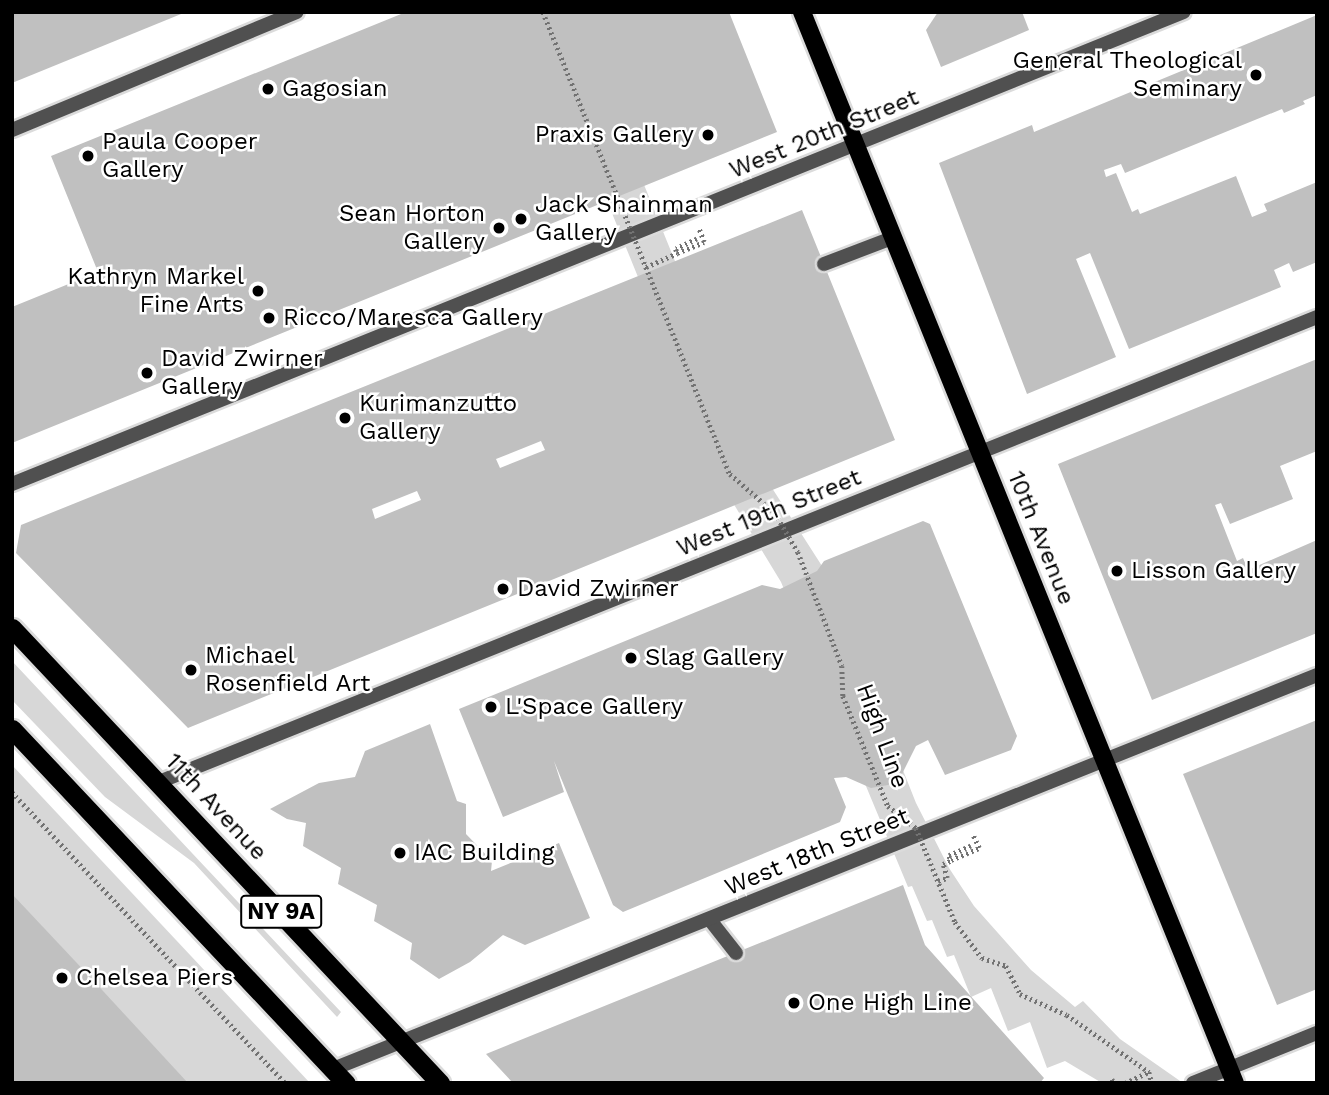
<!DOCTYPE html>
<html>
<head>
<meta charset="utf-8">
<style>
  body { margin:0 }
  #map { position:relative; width:1329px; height:1095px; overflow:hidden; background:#fff; font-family:"Work Sans",sans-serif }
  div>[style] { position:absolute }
  .green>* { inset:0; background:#d7d7d7 }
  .building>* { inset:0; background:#c0c0c0 }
  .path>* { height:4.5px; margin-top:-2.25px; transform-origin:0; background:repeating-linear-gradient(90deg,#727272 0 2px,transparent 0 5.5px) }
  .roads { filter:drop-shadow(2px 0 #dbdbdb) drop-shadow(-2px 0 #dbdbdb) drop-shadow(0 2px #dbdbdb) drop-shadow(0 -2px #dbdbdb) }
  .service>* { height:14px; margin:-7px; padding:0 7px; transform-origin:7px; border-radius:7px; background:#505050 }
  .minor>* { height:14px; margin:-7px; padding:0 7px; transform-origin:7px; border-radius:7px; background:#505050 }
  .primary>* { height:18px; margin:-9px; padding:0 9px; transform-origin:9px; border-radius:9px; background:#000 }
  .trunk>* { height:19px; margin:-9.5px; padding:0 9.5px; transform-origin:9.5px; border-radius:9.5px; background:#000 }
  .path-bridge>* { height:4.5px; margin-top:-2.25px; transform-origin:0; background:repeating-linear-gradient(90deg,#727272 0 2px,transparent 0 5.5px) }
  .dots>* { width:19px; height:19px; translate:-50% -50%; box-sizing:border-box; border:4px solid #fff; border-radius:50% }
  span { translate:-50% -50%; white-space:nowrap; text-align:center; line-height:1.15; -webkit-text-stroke:5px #fff; paint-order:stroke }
  .shield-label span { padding:2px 5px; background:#fff; border:2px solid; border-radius:5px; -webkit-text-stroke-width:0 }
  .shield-label { font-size:23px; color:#000; font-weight:700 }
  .poi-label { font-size:24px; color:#000 }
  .right { translate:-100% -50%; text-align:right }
  .left { translate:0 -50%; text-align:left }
  .street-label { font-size:24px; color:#000 }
  .frame { position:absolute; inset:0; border:14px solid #000; pointer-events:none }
</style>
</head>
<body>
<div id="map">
  <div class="green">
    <div style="clip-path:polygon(530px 12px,574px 12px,737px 414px,772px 488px,822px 566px,916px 803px,949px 868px,974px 906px,1031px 970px,1075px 1007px,1083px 1001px,1120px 1039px,1183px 1083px,1102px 1083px,1065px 1061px,1047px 1068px,1030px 1022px,1008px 1031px,991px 988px,971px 997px,954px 955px,947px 957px,932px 920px,927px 921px,912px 886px,908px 887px,781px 582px,724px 488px)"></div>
    <div style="clip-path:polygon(12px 661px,341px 1012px,337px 1017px,194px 863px,105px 797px,12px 700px)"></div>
    <div style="clip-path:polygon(12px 765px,310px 1083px,12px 1083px)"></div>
  </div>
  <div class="building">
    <div style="clip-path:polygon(12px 12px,186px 12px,12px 83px)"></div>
    <div style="clip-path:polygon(406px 12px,729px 12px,777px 132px,12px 443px,12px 307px,98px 272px,51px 156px)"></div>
    <div style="clip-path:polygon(938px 12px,1022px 12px,1029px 30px,941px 67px,926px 30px)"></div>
    <div style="clip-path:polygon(1317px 15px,1317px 95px,1303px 101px,1305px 104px,1284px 113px,1282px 109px,1125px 173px,1121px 164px,1104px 170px,1106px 177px,1116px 173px,1132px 212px,1138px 209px,1140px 214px,1236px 176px,1252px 217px,1267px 211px,1264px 204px,1317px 182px,1317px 262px,1293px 272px,1289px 263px,1274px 270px,1281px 287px,1129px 349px,1090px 253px,1076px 259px,1116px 357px,1027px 394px,939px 163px,1032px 125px,1034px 132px)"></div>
    <div style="clip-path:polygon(evenodd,802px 210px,895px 440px,188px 728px,16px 553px,21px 525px,802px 210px,541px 441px,545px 450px,500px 468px,496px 459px,541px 441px,802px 210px,417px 491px,421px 500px,375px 519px,372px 509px,417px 491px)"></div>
    <div style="clip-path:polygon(1317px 359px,1317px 451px,1280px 466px,1293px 499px,1230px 524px,1221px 503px,1215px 505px,1237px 561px,1243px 558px,1248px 570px,1317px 540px,1317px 633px,1152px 700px,1058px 464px)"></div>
    <div style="clip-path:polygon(923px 521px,930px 524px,1017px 736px,1011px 750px,945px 775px,928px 740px,916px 746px,900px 778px,888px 785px,871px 788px,846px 777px,834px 778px,846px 807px,840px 822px,623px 912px,613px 905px,554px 761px,564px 792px,503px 817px,459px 709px,762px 585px,780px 589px,817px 571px,824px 561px)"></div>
    <div style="clip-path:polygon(1317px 720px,1317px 989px,1277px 1005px,1183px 774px)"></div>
    <div style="clip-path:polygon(430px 724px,457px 801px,466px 804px,466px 834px,492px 861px,491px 871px,559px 843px,590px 918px,525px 945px,503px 935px,470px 962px,439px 979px,410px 959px,412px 943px,374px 921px,377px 905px,338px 884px,341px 868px,303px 846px,306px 823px,287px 819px,270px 809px,319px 783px,355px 777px,365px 751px)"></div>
    <div style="clip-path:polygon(903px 885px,925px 945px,1044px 1078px,1040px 1083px,513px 1083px,486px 1054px)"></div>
    <div style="clip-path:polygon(12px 894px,91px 978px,188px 1083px,12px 1083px)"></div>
  </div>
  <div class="path">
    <div style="left:697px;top:239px;width:23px;rotate:155deg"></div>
    <div style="left:676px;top:249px;width:4px;rotate:76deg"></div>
    <div style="left:677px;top:253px;width:29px;rotate:-22deg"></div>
    <div style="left:704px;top:242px;width:14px;rotate:-111deg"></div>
    <div style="left:646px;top:267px;width:34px;rotate:-24deg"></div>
    <div style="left:12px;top:792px;width:399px;rotate:46.8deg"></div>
    <div style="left:971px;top:846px;width:24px;rotate:156deg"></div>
    <div style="left:949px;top:856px;width:4px;rotate:63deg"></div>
    <div style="left:951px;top:860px;width:30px;rotate:-23deg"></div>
    <div style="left:979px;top:848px;width:14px;rotate:-115deg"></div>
    <div style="left:938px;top:881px;width:9px;rotate:-18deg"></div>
    <div style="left:947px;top:878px;width:15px;rotate:-106deg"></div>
    <div style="left:943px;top:864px;width:10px;rotate:-24deg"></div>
    <div style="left:1112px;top:1079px;width:4px;rotate:63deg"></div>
    <div style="left:1125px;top:1083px;width:26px;rotate:-25deg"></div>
  </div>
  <div class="roads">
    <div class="service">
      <div style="left:824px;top:264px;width:73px;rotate:-20.9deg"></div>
      <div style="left:710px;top:920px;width:42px;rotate:51.8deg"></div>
    </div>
    <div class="minor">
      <div style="left:12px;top:130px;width:308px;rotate:-22.5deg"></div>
      <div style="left:12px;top:484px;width:1263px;rotate:-21.94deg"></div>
      <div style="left:159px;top:782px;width:1248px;rotate:-21.88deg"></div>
      <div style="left:333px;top:1069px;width:1060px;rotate:-21.82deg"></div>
      <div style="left:1193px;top:1083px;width:134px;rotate:-22deg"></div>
    </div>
    <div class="primary">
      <div style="left:802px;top:12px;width:1155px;rotate:67.99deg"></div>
    </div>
    <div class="trunk">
      <div style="left:12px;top:628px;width:625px;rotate:46.75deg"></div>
      <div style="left:12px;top:729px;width:487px;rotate:46.7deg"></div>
    </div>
  </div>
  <div class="path-bridge">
    <div style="left:543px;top:12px;width:498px;rotate:68deg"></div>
    <div style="left:730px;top:474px;width:60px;rotate:40.9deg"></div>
    <div style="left:775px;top:513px;width:45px;rotate:59.5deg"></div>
    <div style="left:798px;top:552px;width:122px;rotate:68.9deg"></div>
    <div style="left:842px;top:666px;width:30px;rotate:88deg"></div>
    <div style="left:843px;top:696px;width:119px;rotate:67.8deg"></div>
    <div style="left:888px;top:806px;width:36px;rotate:38deg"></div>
    <div style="left:916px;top:828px;width:102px;rotate:67.5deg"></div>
    <div style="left:955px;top:922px;width:45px;rotate:53.1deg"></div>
    <div style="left:982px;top:958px;width:25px;rotate:18deg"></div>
    <div style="left:1006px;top:966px;width:31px;rotate:63deg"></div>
    <div style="left:1020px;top:994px;width:51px;rotate:24.1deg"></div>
    <div style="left:1067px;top:1015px;width:100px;rotate:34.8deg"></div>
    <div style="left:1149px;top:1072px;width:11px;rotate:75deg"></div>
  </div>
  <div class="dots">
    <div style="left:1256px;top:75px;background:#000"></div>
    <div style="left:268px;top:89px;background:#000"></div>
    <div style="left:708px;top:135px;background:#000"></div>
    <div style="left:88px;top:156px;background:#000"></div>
    <div style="left:521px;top:219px;background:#000"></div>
    <div style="left:499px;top:228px;background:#000"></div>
    <div style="left:258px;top:291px;background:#000"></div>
    <div style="left:269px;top:318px;background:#000"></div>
    <div style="left:147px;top:373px;background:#000"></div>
    <div style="left:345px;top:418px;background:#000"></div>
    <div style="left:1117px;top:571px;background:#000"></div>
    <div style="left:503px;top:589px;background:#000"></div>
    <div style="left:631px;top:658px;background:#000"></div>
    <div style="left:191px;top:670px;background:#000"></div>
    <div style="left:491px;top:707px;background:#000"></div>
    <div style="left:400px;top:853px;background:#000"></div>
    <div style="left:62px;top:978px;background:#000"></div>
    <div style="left:794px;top:1003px;background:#000"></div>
  </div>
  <div class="shield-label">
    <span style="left:281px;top:912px">NY 9A</span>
  </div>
  <div class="poi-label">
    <span class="right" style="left:1242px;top:75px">General Theological<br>Seminary</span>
    <span class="left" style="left:282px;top:89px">Gagosian</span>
    <span class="right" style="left:694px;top:135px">Praxis Gallery</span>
    <span class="left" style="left:102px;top:156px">Paula Cooper<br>Gallery</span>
    <span class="left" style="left:535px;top:219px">Jack Shainman<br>Gallery</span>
    <span class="right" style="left:485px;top:228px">Sean Horton<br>Gallery</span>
    <span class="right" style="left:244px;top:291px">Kathryn Markel<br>Fine Arts</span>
    <span class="left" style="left:283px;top:318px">Ricco/Maresca Gallery</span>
    <span class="left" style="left:161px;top:373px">David Zwirner<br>Gallery</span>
    <span class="left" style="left:359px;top:418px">Kurimanzutto<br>Gallery</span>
    <span class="left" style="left:1131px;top:571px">Lisson Gallery</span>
    <span class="left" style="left:517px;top:589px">David Zwirner</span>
    <span class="left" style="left:205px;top:670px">Michael<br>Rosenfield Art</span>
    <span class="left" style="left:645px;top:658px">Slag Gallery</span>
    <span class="left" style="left:505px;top:707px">L'Space Gallery</span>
    <span class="left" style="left:414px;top:853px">IAC Building</span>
    <span class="left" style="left:76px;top:978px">Chelsea Piers</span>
    <span class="left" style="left:808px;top:1003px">One High Line</span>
  </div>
  <div class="street-label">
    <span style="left:824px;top:134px;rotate:-22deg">West 20th Street</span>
    <span style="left:769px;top:513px;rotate:-22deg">West 19th Street</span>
    <span style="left:1041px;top:538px;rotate:68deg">10th Avenue</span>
    <span style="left:882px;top:736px;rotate:70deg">High Line</span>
    <span style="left:216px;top:807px;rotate:47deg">11th Avenue</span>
    <span style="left:817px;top:852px;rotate:-22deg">West 18th Street</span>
  </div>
  <div class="frame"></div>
</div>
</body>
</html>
